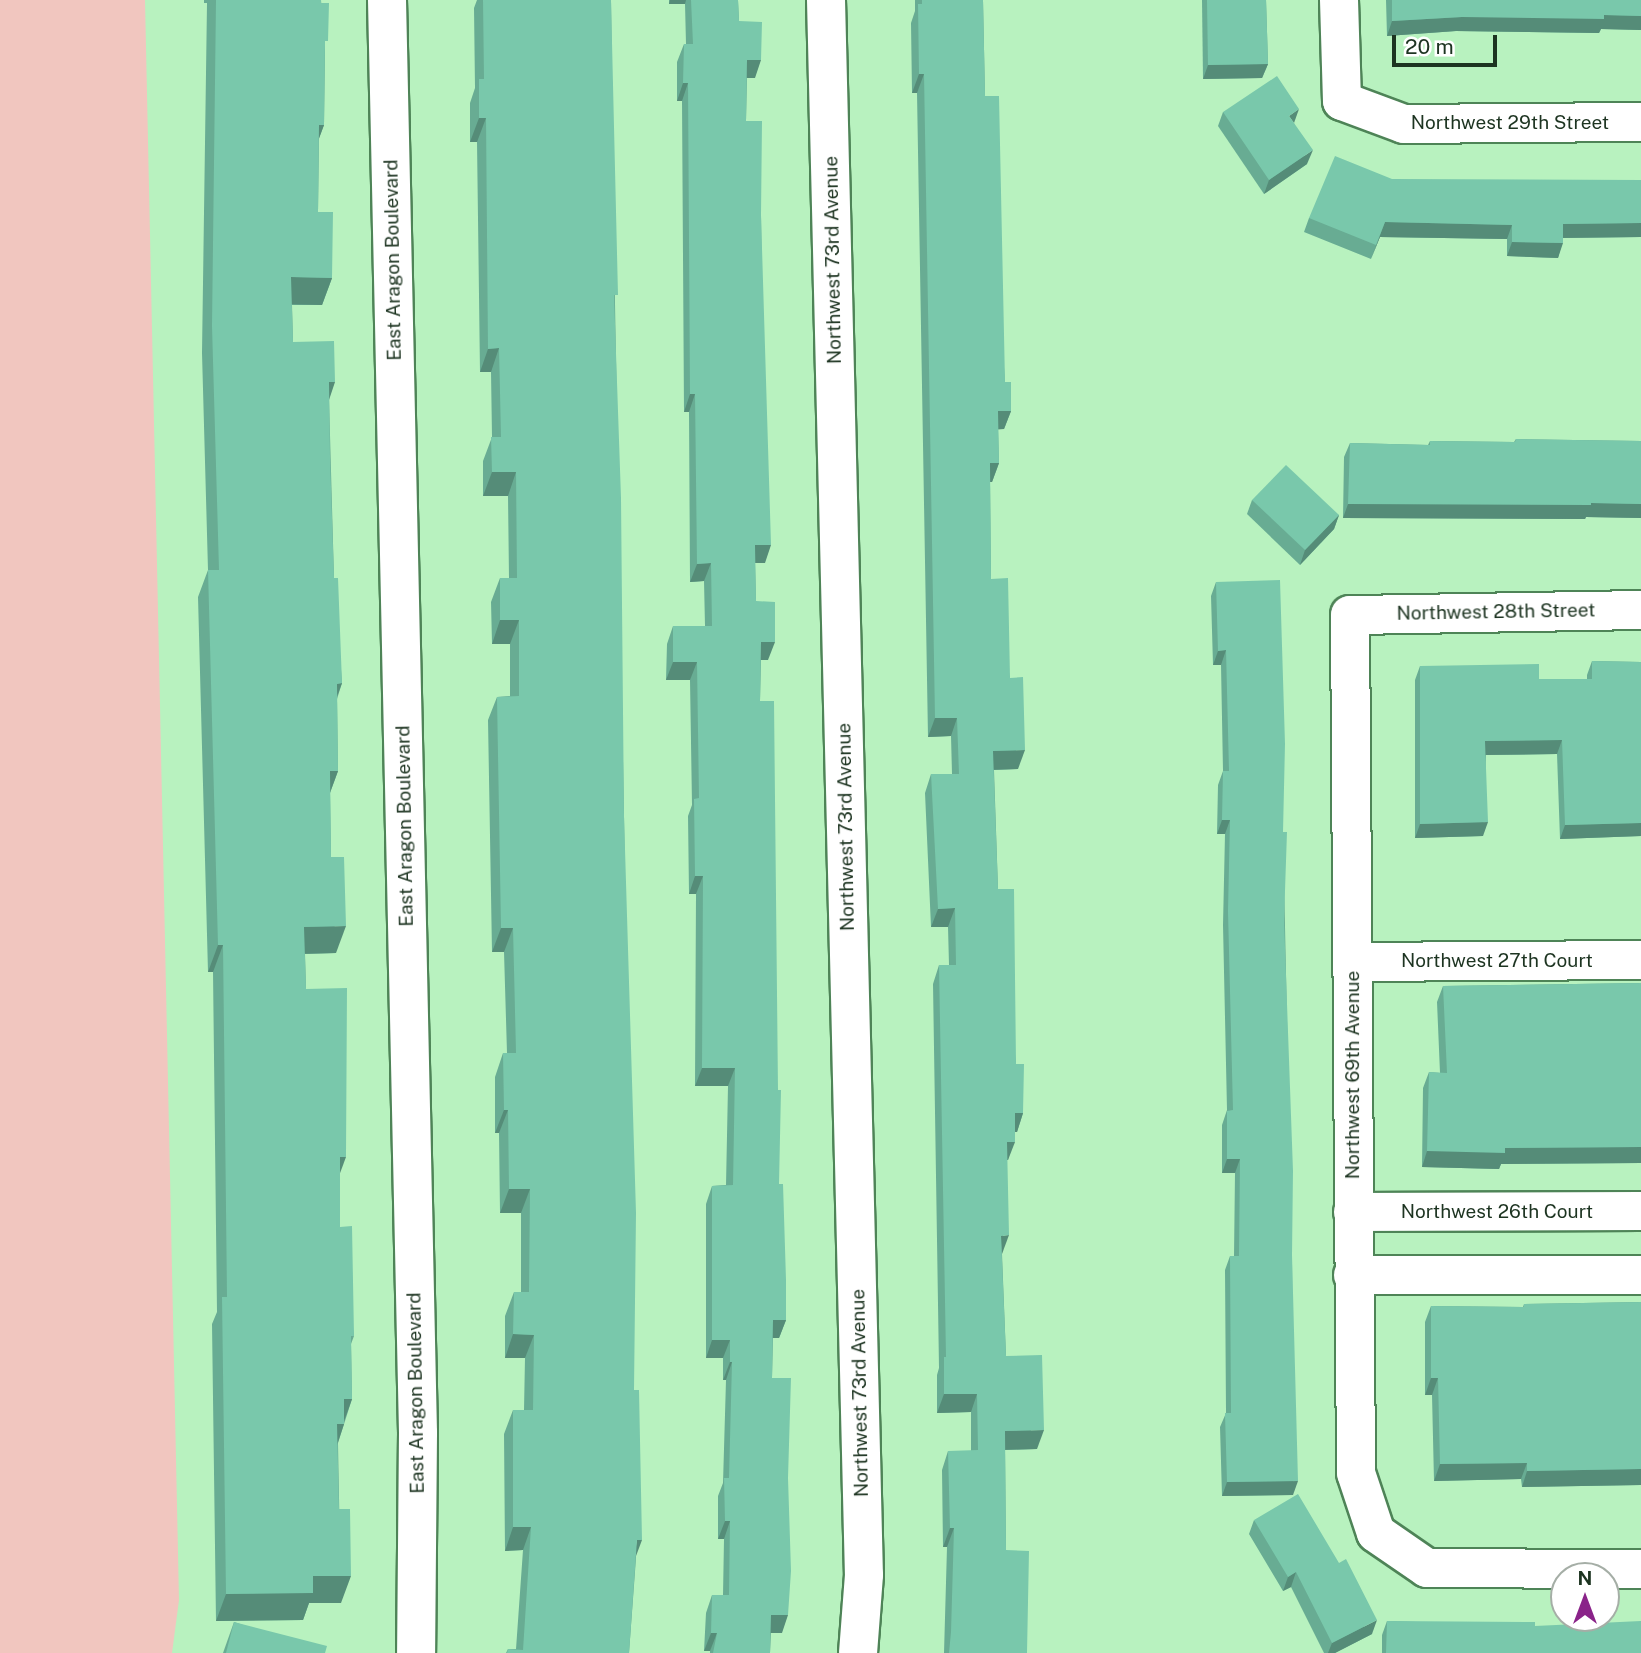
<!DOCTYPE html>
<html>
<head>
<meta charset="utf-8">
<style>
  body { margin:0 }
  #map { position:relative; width:1641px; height:1653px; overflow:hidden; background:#b8f2bf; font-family:"Public Sans",sans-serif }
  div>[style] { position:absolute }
  .green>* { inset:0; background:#f1c6bf }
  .roads { filter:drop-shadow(2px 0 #4e8457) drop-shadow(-2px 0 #4e8457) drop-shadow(0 2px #4e8457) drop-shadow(0 -2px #4e8457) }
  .minor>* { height:38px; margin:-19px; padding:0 19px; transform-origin:19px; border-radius:19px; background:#fff }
  .wall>* { inset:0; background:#68ac93 }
  .shaded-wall>* { inset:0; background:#558c78 }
  .building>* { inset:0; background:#79c8ab }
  span { translate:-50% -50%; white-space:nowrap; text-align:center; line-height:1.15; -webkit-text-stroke:7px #fff; paint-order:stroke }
  .street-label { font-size:19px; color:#1d3421 }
  .north { position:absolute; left:1550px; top:1562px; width:70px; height:70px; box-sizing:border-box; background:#fff; border:2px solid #a5aea6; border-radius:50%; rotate:0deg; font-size:19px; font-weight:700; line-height:28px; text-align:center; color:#1d3421 }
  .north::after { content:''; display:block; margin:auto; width:24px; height:32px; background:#8a2389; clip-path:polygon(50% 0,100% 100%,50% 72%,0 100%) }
  .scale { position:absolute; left:1392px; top:35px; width:105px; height:32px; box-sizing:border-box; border:4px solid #1d3421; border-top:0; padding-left:9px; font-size:21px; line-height:24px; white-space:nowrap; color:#1d3421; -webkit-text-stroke:5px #fff; paint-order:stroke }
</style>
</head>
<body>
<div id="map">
  <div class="green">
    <div style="clip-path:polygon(0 0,145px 0,179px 1600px,172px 1653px,0 1653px)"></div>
  </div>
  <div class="roads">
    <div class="minor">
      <div style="left:387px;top:0;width:1433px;rotate:88.76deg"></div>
      <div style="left:418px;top:1433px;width:220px;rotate:90.5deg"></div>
      <div style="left:826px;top:0;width:1575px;rotate:88.62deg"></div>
      <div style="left:864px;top:1575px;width:78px;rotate:94.4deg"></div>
      <div style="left:1339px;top:0;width:101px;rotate:88.3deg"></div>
      <div style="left:1342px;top:101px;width:66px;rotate:20.4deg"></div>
      <div style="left:1404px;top:124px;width:237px;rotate:-0.5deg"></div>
      <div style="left:1641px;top:610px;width:291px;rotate:179deg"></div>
      <div style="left:1350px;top:615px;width:858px;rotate:89.6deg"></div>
      <div style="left:1356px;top:1473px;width:63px;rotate:71.6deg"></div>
      <div style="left:1376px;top:1533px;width:62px;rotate:34.5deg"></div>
      <div style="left:1427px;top:1568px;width:214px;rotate:0.3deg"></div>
      <div style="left:1353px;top:962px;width:288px;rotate:-0.4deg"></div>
      <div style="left:1353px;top:1212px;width:288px;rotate:-0.2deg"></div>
      <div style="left:1353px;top:1275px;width:288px"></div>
    </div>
  </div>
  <div class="wall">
    <div style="clip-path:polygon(204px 0,321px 0,325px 50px,324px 125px,319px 138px,318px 212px,332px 278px,322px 305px,292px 305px,293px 342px,329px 399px,334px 578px,342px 683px,337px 699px,338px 771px,330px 793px,331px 857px,336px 953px,305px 954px,306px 989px,340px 1172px,340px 1227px,354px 1336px,351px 1344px,352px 1399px,338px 1443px,341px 1603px,309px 1603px,303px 1620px,216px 1621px,212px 1324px,217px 1312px,213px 972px,208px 972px,198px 597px,208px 570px,202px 353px,207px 3px,204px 3px)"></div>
    <div style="clip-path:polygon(477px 0,611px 0,615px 303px,624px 816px,636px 1558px,629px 1653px,506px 1653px,508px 1649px,516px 1649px,523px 1550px,505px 1551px,504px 1434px,513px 1410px,524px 1410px,525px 1358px,505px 1358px,505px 1316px,514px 1292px,521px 1292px,521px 1213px,500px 1213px,499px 1133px,495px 1133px,495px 1077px,503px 1053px,507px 1053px,504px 952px,492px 952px,488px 720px,497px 697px,510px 696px,510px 644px,492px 644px,491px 602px,500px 578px,509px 578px,508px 496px,483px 496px,483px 461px,492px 437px,491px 372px,480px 372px,477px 142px,470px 142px,470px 103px,475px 88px,474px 8px)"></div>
    <div style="clip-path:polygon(669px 0,738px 0,739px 21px,755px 78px,747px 78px,746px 121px,761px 215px,765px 563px,755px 563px,756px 601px,768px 660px,761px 660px,760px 701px,779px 1184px,786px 1320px,779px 1338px,773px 1338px,772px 1378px,782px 1633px,771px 1633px,770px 1653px,710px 1653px,710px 1651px,704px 1651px,706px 1613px,712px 1595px,723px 1595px,724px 1539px,718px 1539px,718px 1496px,723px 1483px,726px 1380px,723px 1380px,723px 1358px,706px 1358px,706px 1204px,712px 1186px,726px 1185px,728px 1086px,695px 1086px,696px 894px,689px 894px,688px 816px,692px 805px,690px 680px,666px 680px,667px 644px,673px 626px,705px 626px,704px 581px,690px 582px,689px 412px,684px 412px,682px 101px,677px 101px,677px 62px,684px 44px,686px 44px,685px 4px,669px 4px)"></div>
    <div style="clip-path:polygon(915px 0,983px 0,985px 96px,1005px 382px,1011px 411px,1004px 429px,998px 429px,999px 463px,992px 482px,990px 482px,991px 579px,1010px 678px,1018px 769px,994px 770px,998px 889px,1016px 1064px,1023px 1113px,1017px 1132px,1015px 1132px,1008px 1160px,1007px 1160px,1002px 1254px,1006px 1356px,1037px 1449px,1005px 1450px,1006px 1550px,1027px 1653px,944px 1653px,947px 1547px,943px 1547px,942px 1470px,948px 1451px,971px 1451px,971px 1412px,937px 1413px,937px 1375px,939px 1368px,933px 984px,939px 965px,949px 965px,948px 927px,931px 927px,925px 793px,931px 774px,952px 774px,951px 736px,928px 737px,917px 93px,912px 93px,911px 23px,915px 11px)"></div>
    <div style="clip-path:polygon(1202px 0,1266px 0,1268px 64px,1262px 78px,1203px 79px)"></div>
    <div style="clip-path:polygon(1386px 0,1641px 0,1641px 30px,1601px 29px,1599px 33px,1456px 31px,1387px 36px)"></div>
    <div style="clip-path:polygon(1223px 112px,1294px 123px,1307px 164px,1264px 194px,1218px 126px)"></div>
    <div style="clip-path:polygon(1641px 180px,1641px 237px,1563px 238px,1558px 258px,1507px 256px,1507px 239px,1380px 237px,1371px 259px,1304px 232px,1309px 218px)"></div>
    <div style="clip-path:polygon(1516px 439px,1641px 441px,1641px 518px,1586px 517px,1585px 519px,1343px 518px,1344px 457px,1350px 443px,1428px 445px,1430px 441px,1514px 442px)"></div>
    <div style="clip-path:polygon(1252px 500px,1339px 515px,1334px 529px,1300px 565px,1247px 514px)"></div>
    <div style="clip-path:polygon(1216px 582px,1283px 832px,1292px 1255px,1293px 1495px,1222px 1496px,1220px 1427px,1226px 1413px,1225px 1270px,1230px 1256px,1234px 1256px,1235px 1173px,1222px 1173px,1222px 1125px,1227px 1110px,1223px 925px,1225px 834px,1217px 834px,1218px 785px,1223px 771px,1221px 665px,1213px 665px,1211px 596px)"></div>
    <div style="clip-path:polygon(1592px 661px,1641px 662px,1641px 836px,1560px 839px,1557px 754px,1486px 755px,1483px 836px,1415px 838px,1415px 680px,1420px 666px,1539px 679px,1587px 679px,1587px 675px)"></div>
    <div style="clip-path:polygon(1641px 983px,1641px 1163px,1501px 1164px,1499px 1169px,1422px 1167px,1423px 1088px,1429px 1072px,1440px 1073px,1437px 1002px,1443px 986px)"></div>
    <div style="clip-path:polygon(1641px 1302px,1641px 1485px,1522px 1487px,1521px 1479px,1434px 1481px,1432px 1395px,1425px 1395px,1425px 1322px,1431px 1306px,1523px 1307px,1524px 1304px)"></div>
    <div style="clip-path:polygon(1254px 1520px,1372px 1634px,1335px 1653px,1324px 1653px,1291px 1587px,1283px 1591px,1249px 1534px)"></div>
    <div style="clip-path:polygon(1387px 1621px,1535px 1626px,1641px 1653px,1382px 1653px,1382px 1635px)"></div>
    <div style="clip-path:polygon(234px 1622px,325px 1653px,223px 1653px)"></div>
  </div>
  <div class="shaded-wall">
    <div style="clip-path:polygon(670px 0,686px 0,685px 4px,669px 4px)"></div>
    <div style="clip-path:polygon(1604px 15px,1641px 16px,1641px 30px,1601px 29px,1599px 33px,1456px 31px,1387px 36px,1392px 21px,1462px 17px)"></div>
    <div style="clip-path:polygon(747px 60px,761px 60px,755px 78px,741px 78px)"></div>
    <div style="clip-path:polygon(1268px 64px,1262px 78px,1203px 79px,1208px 65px)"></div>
    <div style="clip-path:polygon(919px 74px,924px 74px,917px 93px,912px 93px)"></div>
    <div style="clip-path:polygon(683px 83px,688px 83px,682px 101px,677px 101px)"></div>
    <div style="clip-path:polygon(1299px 109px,1294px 123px,1289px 116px)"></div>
    <div style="clip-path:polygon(479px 118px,486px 118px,477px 142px,470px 142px)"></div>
    <div style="clip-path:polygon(319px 125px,324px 125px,314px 152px)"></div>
    <div style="clip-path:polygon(1313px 150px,1307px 164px,1264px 194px,1269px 180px)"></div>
    <div style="clip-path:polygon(1385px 222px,1512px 225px,1507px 239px,1380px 237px,1371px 259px)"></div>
    <div style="clip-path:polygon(1641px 223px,1641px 237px,1558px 238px,1563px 224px)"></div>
    <div style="clip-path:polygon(1512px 242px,1563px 243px,1558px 258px,1507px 256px)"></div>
    <div style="clip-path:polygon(291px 277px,332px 278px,322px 305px,281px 304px)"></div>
    <div style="clip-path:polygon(499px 348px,491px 372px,480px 372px,488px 349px)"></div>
    <div style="clip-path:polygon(329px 382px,335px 382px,326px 409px)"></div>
    <div style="clip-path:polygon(690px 394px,695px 394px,689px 412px,684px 412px)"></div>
    <div style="clip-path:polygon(998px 411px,1011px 411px,1004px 429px,991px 430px)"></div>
    <div style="clip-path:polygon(990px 463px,999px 463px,992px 482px,983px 482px)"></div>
    <div style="clip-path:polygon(492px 472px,516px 472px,508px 496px,483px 496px)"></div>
    <div style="clip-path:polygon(1591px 503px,1641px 504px,1641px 518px,1586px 517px,1585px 519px,1343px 518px,1348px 504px)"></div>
    <div style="clip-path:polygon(1339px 515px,1334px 529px,1300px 565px,1305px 550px)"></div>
    <div style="clip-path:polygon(755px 545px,771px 545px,765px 563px,748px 563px)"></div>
    <div style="clip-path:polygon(711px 563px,704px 581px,690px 582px,697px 564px)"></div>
    <div style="clip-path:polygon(500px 620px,519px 620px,510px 644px,492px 644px)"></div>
    <div style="clip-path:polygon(761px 642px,775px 642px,768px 660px,754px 660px)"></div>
    <div style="clip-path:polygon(1226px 650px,1221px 665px,1213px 665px,1218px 651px)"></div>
    <div style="clip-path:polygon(673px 662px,697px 662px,690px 680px,666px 680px)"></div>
    <div style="clip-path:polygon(342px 683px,332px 710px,337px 684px)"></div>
    <div style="clip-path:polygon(935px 718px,957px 718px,951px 736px,928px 737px)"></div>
    <div style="clip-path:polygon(1562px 740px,1557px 754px,1480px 755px,1485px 741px)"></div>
    <div style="clip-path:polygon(1025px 750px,1018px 769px,987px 770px,993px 751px)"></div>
    <div style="clip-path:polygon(330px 771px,338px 771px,328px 798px)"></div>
    <div style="clip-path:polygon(1222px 820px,1230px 820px,1225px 834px,1217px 834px)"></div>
    <div style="clip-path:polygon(1488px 822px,1483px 836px,1415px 838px,1420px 824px)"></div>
    <div style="clip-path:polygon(1641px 823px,1641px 836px,1560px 839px,1565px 825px)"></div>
    <div style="clip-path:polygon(695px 876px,703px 876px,696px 894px,689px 894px)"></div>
    <div style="clip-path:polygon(955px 908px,948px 927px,931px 927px,938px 909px)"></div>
    <div style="clip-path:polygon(346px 926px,336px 953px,295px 954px,304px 927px)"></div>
    <div style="clip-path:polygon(501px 928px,513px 928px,504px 952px,492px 952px)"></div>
    <div style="clip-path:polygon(218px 945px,223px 945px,213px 972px,208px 972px)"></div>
    <div style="clip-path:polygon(702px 1068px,735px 1068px,728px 1086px,695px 1086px)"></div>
    <div style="clip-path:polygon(504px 1110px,508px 1110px,499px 1133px,495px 1133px)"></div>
    <div style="clip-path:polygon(1015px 1113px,1023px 1113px,1017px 1132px,1008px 1132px)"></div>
    <div style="clip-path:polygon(1007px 1142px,1015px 1142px,1008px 1160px,1000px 1160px)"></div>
    <div style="clip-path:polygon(1641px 1147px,1641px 1163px,1501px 1164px,1499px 1169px,1422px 1167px,1427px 1151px,1505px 1148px)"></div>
    <div style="clip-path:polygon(340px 1157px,346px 1157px,336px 1184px)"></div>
    <div style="clip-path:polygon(1227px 1159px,1240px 1159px,1235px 1173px,1222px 1173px)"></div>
    <div style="clip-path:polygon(509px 1189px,530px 1189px,521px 1213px,500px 1213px)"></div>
    <div style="clip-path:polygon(1009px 1235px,1002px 1254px,1001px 1236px)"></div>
    <div style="clip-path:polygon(773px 1320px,786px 1320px,779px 1338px,767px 1338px)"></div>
    <div style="clip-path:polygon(513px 1334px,534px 1335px,525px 1358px,505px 1358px)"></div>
    <div style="clip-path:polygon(712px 1340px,730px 1340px,723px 1358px,706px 1358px)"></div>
    <div style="clip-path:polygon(730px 1362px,732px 1362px,726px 1380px,723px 1380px)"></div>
    <div style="clip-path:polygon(1431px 1378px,1438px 1378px,1432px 1395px,1425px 1395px)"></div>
    <div style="clip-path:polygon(944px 1394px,977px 1394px,971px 1412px,937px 1413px)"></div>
    <div style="clip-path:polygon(344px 1399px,352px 1399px,343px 1424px,344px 1424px,335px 1451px,327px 1451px)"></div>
    <div style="clip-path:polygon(1044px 1430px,1037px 1449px,998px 1450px,1005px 1431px)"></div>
    <div style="clip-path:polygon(1527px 1463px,1521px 1479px,1434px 1481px,1440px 1464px)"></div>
    <div style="clip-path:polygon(1641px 1469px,1641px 1485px,1522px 1487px,1527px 1471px)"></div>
    <div style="clip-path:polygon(1298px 1481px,1293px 1495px,1222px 1496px,1227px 1482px)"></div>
    <div style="clip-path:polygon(725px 1521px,730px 1521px,724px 1539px,718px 1539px)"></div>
    <div style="clip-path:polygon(513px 1527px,531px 1527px,523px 1550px,505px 1551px)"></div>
    <div style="clip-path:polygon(950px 1528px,954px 1528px,947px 1547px,943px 1547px)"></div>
    <div style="clip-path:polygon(637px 1540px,642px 1540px,633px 1564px)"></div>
    <div style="clip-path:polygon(1296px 1572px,1291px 1587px,1283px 1591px,1288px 1577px)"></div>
    <div style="clip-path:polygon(313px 1576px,351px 1576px,341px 1603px,309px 1603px,303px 1620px,216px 1621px,226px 1594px)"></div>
    <div style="clip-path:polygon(771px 1615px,788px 1615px,782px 1633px,765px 1633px)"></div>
    <div style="clip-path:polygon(1377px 1620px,1372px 1634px,1335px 1653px,1328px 1653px,1332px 1643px)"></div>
    <div style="clip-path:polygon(711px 1633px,717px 1633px,710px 1651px,704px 1651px)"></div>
  </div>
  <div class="building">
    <div style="clip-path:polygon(216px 0,321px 0,321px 3px,329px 3px,328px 41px,325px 41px,324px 125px,319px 125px,318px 212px,333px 212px,332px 278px,291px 277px,293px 342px,334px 341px,335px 382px,329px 382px,330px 457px,334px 578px,338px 578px,342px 683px,337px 684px,338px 771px,330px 771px,331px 857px,344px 857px,346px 926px,304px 927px,306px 989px,347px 988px,346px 1157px,340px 1157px,340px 1227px,352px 1226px,354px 1336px,351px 1336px,352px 1399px,344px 1399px,344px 1424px,337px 1424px,339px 1509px,350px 1509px,351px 1576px,313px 1576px,313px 1593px,226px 1594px,222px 1297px,227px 1297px,223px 945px,218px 945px,208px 570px,219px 570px,212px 326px)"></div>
    <div style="clip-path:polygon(483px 0,611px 0,618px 295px,614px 295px,621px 498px,624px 816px,636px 1213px,634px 1390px,639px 1390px,642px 1540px,637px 1540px,629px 1653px,507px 1653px,508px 1649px,523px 1650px,531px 1527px,513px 1527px,513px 1410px,533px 1410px,534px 1335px,513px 1334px,514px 1292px,529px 1292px,530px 1189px,509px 1189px,508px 1110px,504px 1110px,503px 1053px,516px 1053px,513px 928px,501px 928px,497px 697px,519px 696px,519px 620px,500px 620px,500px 578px,517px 578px,516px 472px,492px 472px,491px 437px,501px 437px,499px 348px,488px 349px,486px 118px,479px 118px,479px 79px,484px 79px)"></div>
    <div style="clip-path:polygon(691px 0,738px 0,739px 21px,762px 22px,761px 60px,747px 60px,746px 121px,762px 121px,761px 215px,771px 545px,755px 545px,756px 601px,775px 602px,775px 642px,761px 642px,760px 701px,774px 701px,778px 1090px,781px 1090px,779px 1184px,783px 1184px,786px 1280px,786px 1320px,773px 1320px,772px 1378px,791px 1378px,788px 1478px,791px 1571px,788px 1615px,771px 1615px,770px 1653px,713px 1653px,717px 1633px,711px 1633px,712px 1595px,729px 1595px,730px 1521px,725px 1521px,724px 1478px,729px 1478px,732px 1362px,730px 1362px,730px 1340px,712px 1340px,712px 1186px,733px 1185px,735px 1068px,702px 1068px,703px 876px,695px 876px,694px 799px,699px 798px,697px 662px,673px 662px,673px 626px,712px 626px,711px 563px,697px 564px,695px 394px,690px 394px,688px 83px,683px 83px,684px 44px,693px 44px)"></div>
    <div style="clip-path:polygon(922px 0,983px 0,985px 96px,999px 96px,1005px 382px,1011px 382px,1011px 411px,998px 411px,999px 463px,990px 463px,991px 579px,1008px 578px,1010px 678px,1023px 677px,1025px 750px,993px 751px,998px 889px,1014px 889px,1016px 1064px,1024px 1064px,1023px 1113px,1015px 1113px,1015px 1142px,1007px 1142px,1009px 1235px,1001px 1236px,1006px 1356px,1042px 1355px,1044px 1430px,1005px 1431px,1006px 1550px,1029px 1551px,1027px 1653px,949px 1653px,951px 1632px,954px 1528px,950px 1528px,948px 1451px,978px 1450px,977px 1394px,944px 1394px,944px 1357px,946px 1357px,939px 965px,956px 965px,955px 908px,938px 909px,931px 774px,959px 774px,957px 718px,935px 718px,924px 74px,919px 74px,918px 4px,922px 4px)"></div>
    <div style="clip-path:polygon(1207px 0,1266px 0,1268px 64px,1208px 65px)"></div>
    <div style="clip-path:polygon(1392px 0,1641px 0,1641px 16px,1604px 15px,1604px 19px,1462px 17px,1392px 21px)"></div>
    <div style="clip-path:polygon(1277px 76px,1299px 109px,1289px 116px,1313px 150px,1269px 180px,1223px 112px)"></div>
    <div style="clip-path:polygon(1335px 156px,1392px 179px,1641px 180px,1641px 223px,1563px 224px,1563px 243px,1512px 242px,1512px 225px,1385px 222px,1376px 245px,1309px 218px)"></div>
    <div style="clip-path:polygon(1516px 439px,1641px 441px,1641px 504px,1591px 503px,1591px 505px,1348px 504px,1350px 443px,1430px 445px,1430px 441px,1515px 442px)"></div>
    <div style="clip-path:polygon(1286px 465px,1339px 515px,1305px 550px,1252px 500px)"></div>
    <div style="clip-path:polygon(1280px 580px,1285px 744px,1283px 832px,1287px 832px,1284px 920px,1293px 1171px,1292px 1255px,1298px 1481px,1227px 1482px,1225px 1413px,1231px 1413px,1230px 1256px,1239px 1256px,1240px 1159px,1227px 1159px,1227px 1111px,1233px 1110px,1228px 911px,1230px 820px,1222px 820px,1223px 771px,1229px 771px,1226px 650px,1218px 651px,1216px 582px)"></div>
    <div style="clip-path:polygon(1592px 661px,1641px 662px,1641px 823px,1565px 825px,1562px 740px,1485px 741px,1488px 822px,1420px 824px,1420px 666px,1539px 664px,1539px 679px,1592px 679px)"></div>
    <div style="clip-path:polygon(1641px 983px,1641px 1147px,1505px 1148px,1505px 1153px,1427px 1151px,1429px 1072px,1447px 1073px,1443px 986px)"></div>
    <div style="clip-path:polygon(1641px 1302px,1641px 1469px,1527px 1471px,1527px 1463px,1440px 1464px,1438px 1378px,1431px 1378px,1431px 1306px,1524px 1307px,1524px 1304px)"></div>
    <div style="clip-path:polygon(1298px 1494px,1339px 1563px,1346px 1559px,1377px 1620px,1332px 1643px,1296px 1572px,1288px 1577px,1254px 1520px)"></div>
    <div style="clip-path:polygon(1387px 1621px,1535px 1622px,1535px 1626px,1641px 1621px,1641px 1653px,1386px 1653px)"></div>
    <div style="clip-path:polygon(234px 1622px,327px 1646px,325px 1653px,226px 1653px)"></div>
  </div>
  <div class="street-label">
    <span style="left:1510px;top:123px">Northwest 29th Street</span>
    <span style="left:393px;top:260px;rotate:-91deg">East Aragon Boulevard</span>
    <span style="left:833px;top:260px;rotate:-91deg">Northwest 73rd Avenue</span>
    <span style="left:1496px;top:612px;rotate:-1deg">Northwest 28th Street</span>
    <span style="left:405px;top:826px;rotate:-91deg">East Aragon Boulevard</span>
    <span style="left:846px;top:827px;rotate:-91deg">Northwest 73rd Avenue</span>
    <span style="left:1497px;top:961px">Northwest 27th Court</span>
    <span style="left:1353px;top:1075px;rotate:-90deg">Northwest 69th Avenue</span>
    <span style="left:1497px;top:1212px">Northwest 26th Court</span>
    <span style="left:416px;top:1393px;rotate:-91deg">East Aragon Boulevard</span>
    <span style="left:860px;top:1393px;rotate:-91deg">Northwest 73rd Avenue</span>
  </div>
  <div class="north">N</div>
  <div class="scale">20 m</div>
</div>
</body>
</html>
